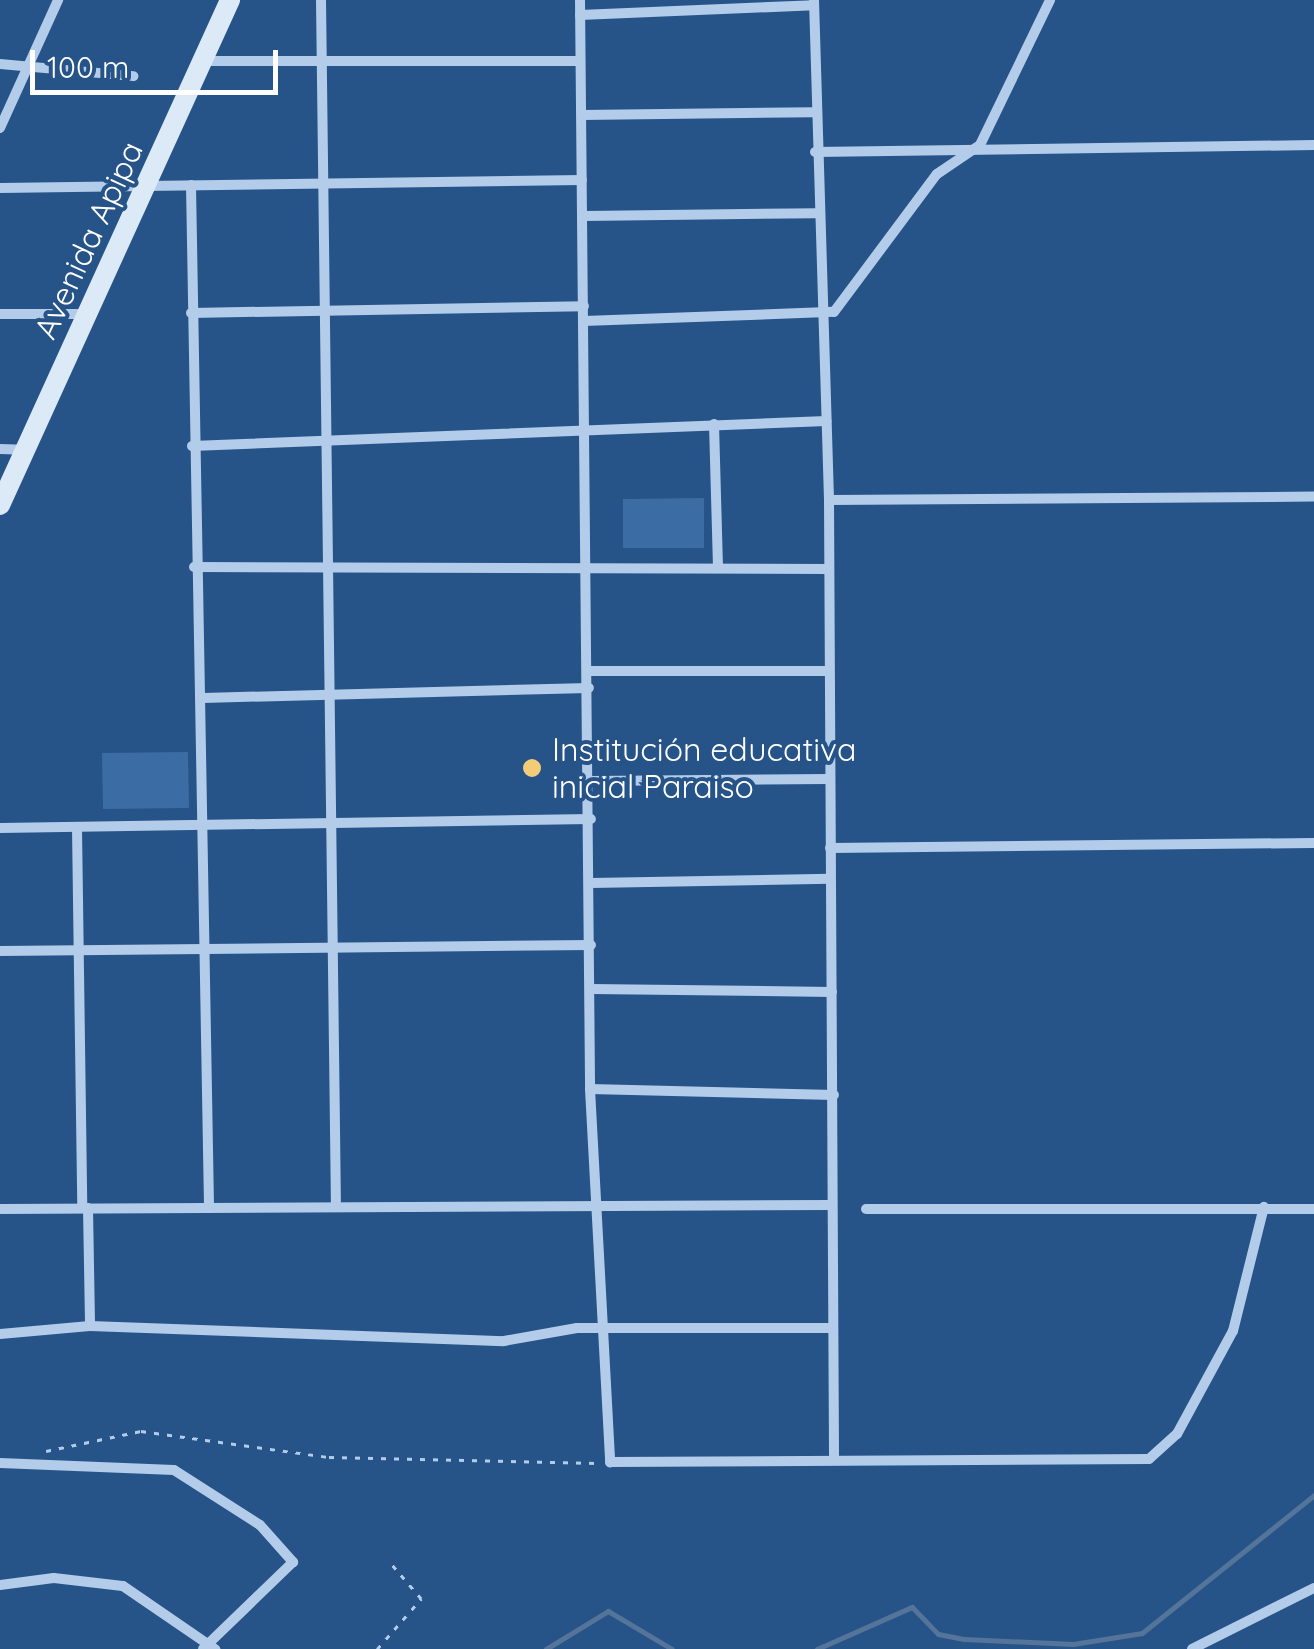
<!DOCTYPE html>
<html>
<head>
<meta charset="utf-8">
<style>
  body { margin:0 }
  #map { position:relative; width:1314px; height:1649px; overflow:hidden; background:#265388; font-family:Quicksand,sans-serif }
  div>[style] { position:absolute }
  .green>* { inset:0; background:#3b6da4 }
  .stream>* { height:5px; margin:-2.5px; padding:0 2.5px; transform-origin:2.5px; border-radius:2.5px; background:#557499 }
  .path>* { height:2.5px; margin-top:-1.25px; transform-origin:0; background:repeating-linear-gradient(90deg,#b2cce9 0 5px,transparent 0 13px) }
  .street>* { height:10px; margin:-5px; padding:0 5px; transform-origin:5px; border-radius:5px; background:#b2cce9 }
  .secondary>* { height:20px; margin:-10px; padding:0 10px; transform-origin:10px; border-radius:10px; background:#dce9f7 }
  .dots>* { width:28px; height:28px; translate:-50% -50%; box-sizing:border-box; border:5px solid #265388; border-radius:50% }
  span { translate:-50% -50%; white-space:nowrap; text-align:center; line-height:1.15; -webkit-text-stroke:8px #265388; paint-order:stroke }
  .street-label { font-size:32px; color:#fff }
  .poi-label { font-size:32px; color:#fff }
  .left { translate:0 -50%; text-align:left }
  .scale { position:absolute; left:30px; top:50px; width:248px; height:45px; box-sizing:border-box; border:5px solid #fff; border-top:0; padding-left:12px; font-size:30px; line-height:35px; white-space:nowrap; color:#fff; -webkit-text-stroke:8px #265388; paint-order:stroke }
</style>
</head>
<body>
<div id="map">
  <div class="green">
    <div style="clip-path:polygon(704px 498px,704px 548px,623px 548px,623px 499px)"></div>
    <div style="clip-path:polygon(188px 752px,189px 808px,103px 809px,102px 753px)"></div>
  </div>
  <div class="stream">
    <div style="left:546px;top:1649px;width:73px;rotate:-31.5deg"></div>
    <div style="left:608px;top:1611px;width:74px;rotate:30.7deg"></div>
    <div style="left:817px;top:1649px;width:104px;rotate:-23.9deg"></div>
    <div style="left:912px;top:1607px;width:37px;rotate:46deg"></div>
    <div style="left:938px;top:1634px;width:26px;rotate:11deg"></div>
    <div style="left:964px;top:1639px;width:109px;rotate:2.6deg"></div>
    <div style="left:1073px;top:1644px;width:70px;rotate:-9.1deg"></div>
    <div style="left:1142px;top:1633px;width:221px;rotate:-38.7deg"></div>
  </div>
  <div class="path">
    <div style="left:46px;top:1451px;width:97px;rotate:-11.9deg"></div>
    <div style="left:141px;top:1431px;width:190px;rotate:7.9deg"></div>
    <div style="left:329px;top:1457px;width:268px;rotate:1.3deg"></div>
    <div style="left:377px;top:1649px;width:67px;rotate:-48.7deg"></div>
    <div style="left:421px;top:1599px;width:46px;rotate:-130.6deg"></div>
  </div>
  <div class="street">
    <div style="left:321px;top:0;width:1207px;rotate:89.29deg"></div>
    <div style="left:580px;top:0;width:1089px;rotate:89.47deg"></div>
    <div style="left:590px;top:1089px;width:374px;rotate:86.9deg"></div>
    <div style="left:610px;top:1462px;width:539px;rotate:-0.32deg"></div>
    <div style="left:1149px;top:1459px;width:38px;rotate:-42deg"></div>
    <div style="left:1177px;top:1434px;width:117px;rotate:-61.5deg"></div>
    <div style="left:1233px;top:1331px;width:128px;rotate:-76deg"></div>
    <div style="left:814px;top:0;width:500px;rotate:88.28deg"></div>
    <div style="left:829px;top:500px;width:955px;rotate:89.7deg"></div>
    <div style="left:580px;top:15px;width:234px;rotate:-2.4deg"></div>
    <div style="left:204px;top:61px;width:376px"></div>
    <div style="left:0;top:64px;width:134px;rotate:5.2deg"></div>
    <div style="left:582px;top:115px;width:232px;rotate:-0.7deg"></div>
    <div style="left:0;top:128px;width:141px;rotate:-65.6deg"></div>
    <div style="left:815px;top:152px;width:499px;rotate:-0.8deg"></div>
    <div style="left:191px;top:185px;width:1022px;rotate:88.99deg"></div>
    <div style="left:0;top:188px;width:582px;rotate:-0.79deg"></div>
    <div style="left:584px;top:216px;width:232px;rotate:-0.7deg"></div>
    <div style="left:191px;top:313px;width:393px;rotate:-1deg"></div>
    <div style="left:0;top:314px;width:86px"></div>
    <div style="left:584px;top:321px;width:250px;rotate:-2.1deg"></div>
    <div style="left:834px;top:312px;width:172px;rotate:-53.3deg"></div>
    <div style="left:937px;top:174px;width:52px;rotate:-34deg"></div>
    <div style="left:980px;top:145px;width:161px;rotate:-64.2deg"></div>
    <div style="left:714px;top:424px;width:143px;rotate:88.4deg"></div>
    <div style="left:192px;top:446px;width:635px;rotate:-2.25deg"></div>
    <div style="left:0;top:449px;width:24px;rotate:2deg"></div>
    <div style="left:829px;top:500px;width:485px;rotate:-0.4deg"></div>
    <div style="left:194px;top:567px;width:635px;rotate:0.18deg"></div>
    <div style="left:590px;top:671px;width:238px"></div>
    <div style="left:203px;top:698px;width:386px;rotate:-1.5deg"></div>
    <div style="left:591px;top:781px;width:238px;rotate:-0.5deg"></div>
    <div style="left:0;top:828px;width:591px;rotate:-0.87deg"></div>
    <div style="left:77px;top:828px;width:380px;rotate:89.2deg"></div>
    <div style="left:830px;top:848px;width:484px;rotate:-0.6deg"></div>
    <div style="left:591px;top:883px;width:239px;rotate:-1deg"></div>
    <div style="left:0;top:951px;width:591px;rotate:-0.58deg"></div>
    <div style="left:591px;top:989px;width:241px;rotate:0.7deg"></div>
    <div style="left:590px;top:1089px;width:244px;rotate:1.4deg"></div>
    <div style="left:88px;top:1208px;width:118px;rotate:89deg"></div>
    <div style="left:0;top:1209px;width:832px;rotate:-0.28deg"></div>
    <div style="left:866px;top:1209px;width:448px"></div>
    <div style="left:0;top:1334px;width:90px;rotate:-5.1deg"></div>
    <div style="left:90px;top:1326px;width:414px;rotate:2.1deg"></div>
    <div style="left:504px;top:1341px;width:74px;rotate:-10.1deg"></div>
    <div style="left:577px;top:1328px;width:255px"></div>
    <div style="left:0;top:1463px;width:174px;rotate:2.3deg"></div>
    <div style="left:174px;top:1470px;width:102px;rotate:32.6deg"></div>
    <div style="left:260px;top:1525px;width:50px;rotate:48.3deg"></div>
    <div style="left:293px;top:1562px;width:125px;rotate:136deg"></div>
    <div style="left:0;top:1585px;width:54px;rotate:-7.4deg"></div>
    <div style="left:54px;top:1578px;width:69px;rotate:6.6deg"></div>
    <div style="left:123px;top:1586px;width:112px;rotate:34.4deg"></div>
    <div style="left:1192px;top:1649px;width:136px;rotate:-26.6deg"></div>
  </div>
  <div class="secondary">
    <div style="left:0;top:505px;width:555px;rotate:-65.51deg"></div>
  </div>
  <div class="dots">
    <div style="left:532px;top:768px;background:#f2cc77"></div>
  </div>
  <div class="street-label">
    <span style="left:88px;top:240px;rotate:-65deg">Avenida Apipa</span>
  </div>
  <div class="poi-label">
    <span class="left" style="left:552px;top:768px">Institución educativa<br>inicial Paraiso</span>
  </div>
  <div class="scale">100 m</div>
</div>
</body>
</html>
